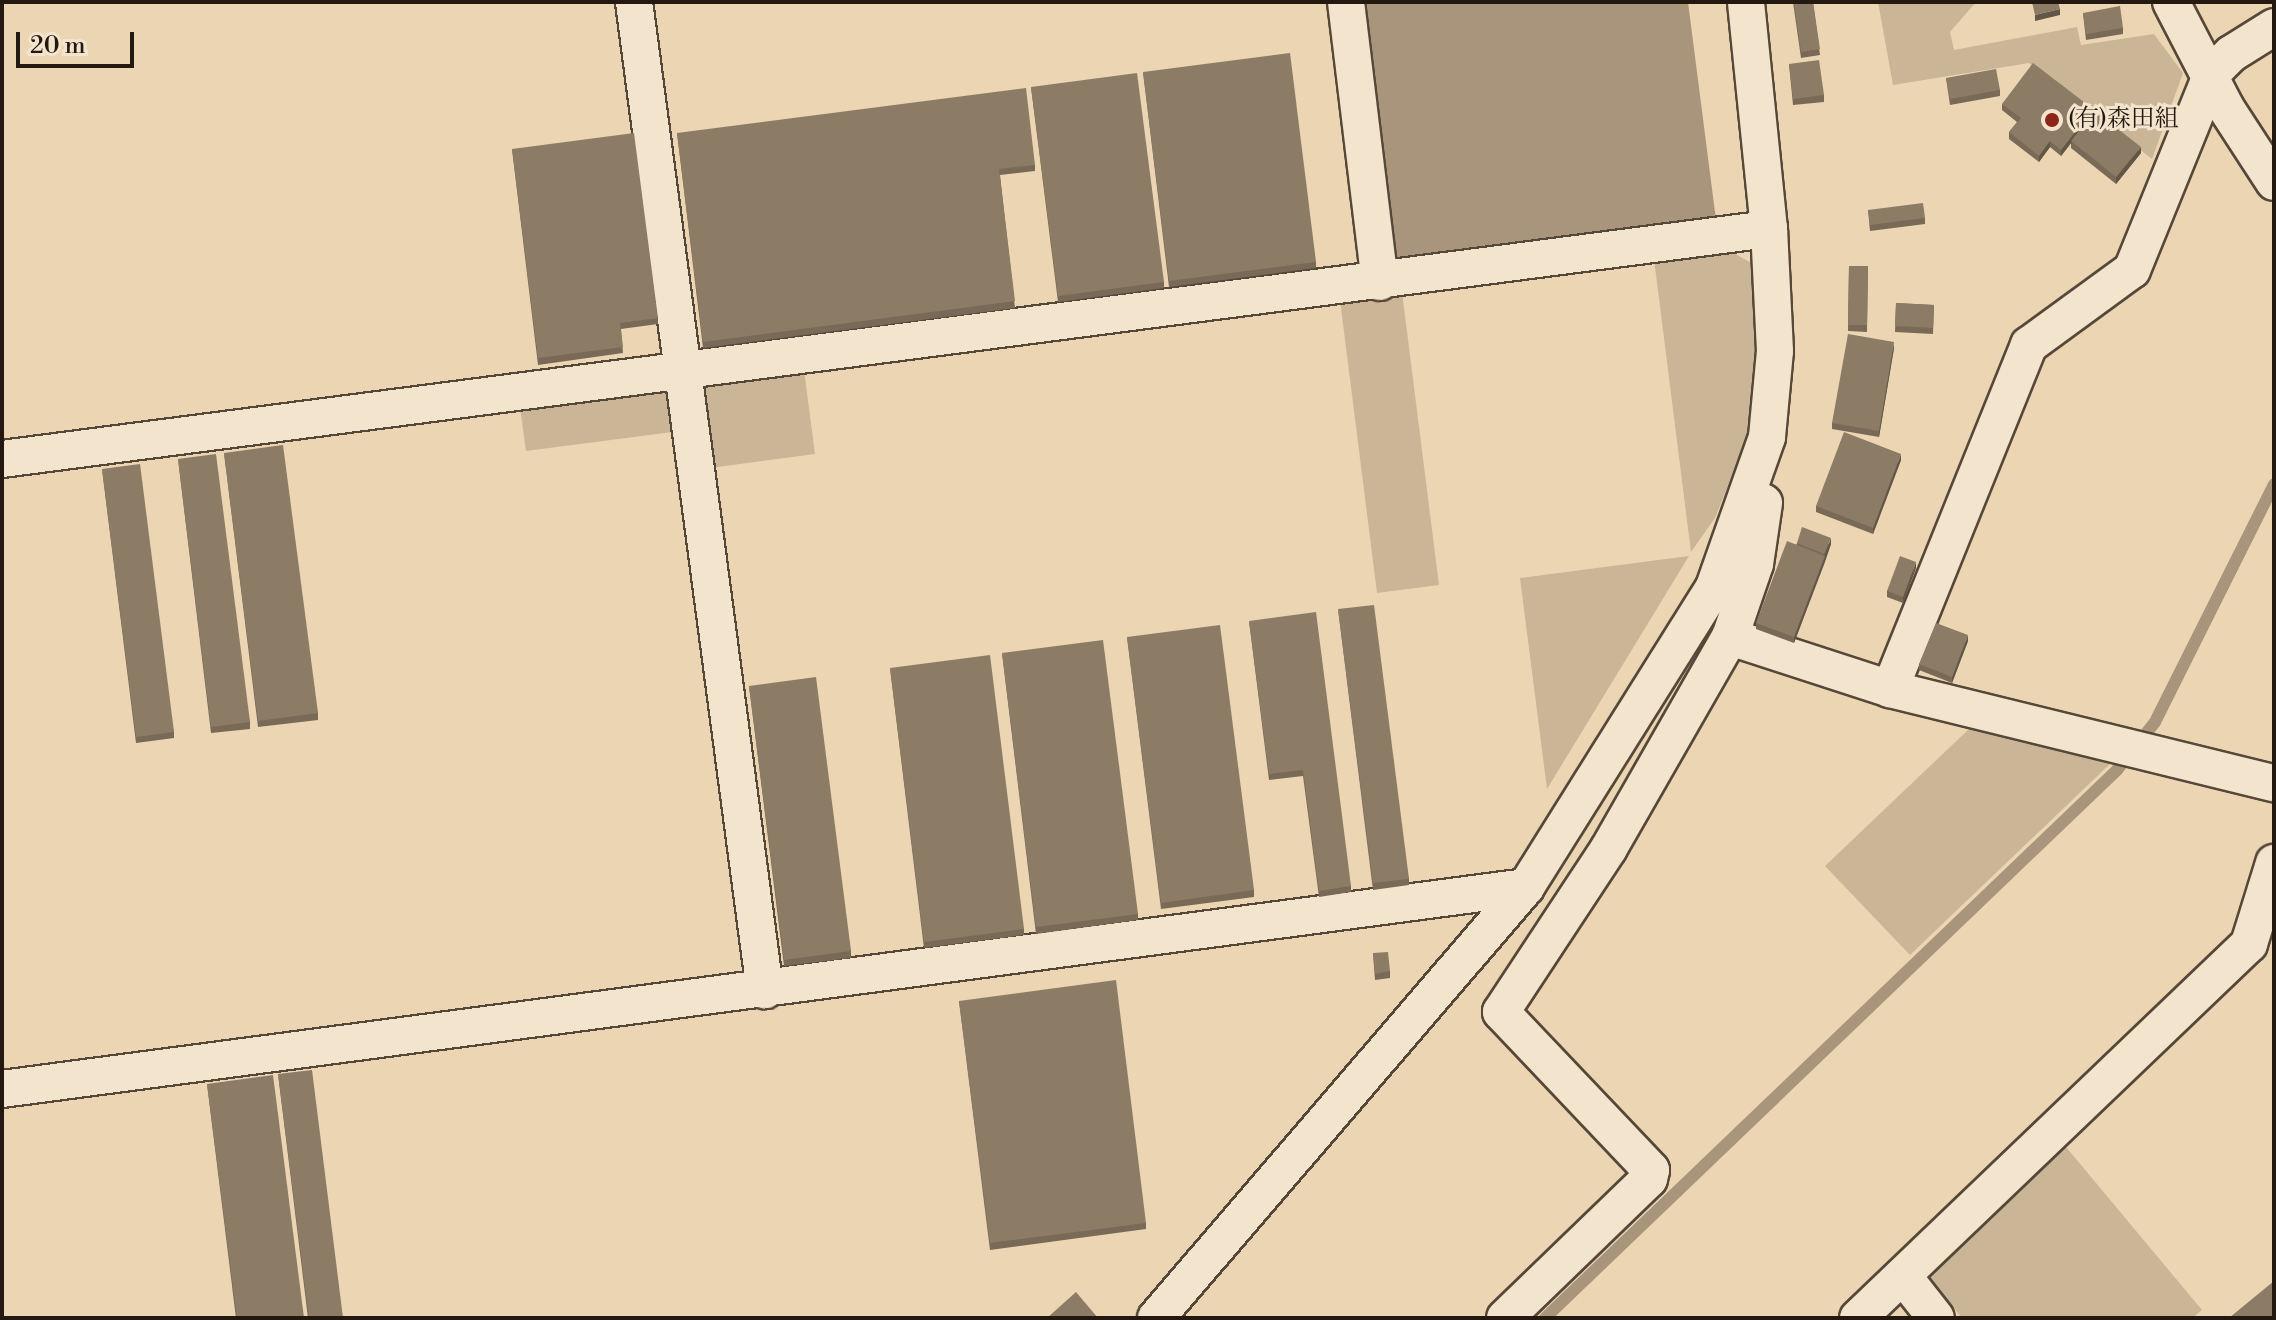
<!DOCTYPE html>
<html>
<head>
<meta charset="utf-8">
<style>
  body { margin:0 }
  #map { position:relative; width:2276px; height:1320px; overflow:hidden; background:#ecd5b2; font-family:"Libre Bodoni","Noto Serif JP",serif }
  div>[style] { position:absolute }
  .green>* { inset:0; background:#cab597 }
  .water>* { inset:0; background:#a8957b }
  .stream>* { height:12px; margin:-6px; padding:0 6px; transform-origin:6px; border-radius:6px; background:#a8957b }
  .roads { filter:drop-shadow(2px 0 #564839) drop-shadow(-2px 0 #564839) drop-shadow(0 2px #564839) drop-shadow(0 -2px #564839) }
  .minor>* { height:36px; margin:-18px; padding:0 18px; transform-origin:18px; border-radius:18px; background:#f3e4cd }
  .wall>* { inset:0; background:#786a57 }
  .shaded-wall>* { inset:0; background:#625647 }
  .building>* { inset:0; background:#8c7b65 }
  .dots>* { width:22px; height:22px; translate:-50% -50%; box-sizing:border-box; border:4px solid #f3e4cd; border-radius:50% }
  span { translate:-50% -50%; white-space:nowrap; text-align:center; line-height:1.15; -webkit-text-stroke:6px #f3e4cd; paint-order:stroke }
  .poi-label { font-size:24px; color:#241911 }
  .left { translate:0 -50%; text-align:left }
  .frame { position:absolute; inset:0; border:4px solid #241911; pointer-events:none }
  .scale { position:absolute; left:16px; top:32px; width:118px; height:36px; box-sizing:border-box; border:4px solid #241911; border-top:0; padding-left:10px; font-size:24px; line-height:28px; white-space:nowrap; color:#241911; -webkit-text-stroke:6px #f3e4cd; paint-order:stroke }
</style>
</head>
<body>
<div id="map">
  <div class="green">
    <div style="clip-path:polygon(1878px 2px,1976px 2px,1950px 32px,1954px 50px,2077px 27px,2081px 45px,2154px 34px,2183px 73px,2152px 159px,2029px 63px,1893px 85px)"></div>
    <div style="clip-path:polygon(1728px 250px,1755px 265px,1761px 355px,1748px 435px,1715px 518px,1691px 552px,1654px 259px)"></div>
    <div style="clip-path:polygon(1402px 292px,1439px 585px,1377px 593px,1340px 300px)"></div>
    <div style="clip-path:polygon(804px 370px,815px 454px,710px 468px,699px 384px)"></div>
    <div style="clip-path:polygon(674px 387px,680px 431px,526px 451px,520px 407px)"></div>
    <div style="clip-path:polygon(1689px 556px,1547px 789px,1520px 578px)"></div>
    <div style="clip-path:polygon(1970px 728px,2111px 763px,1910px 955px,1825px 866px)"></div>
    <div style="clip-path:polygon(2061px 1141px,2202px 1310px,2192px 1318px,1962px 1318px,1924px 1271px)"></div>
  </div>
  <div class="water">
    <div style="clip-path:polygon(1360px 2px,1688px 2px,1716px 220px,1393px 262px)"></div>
  </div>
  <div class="stream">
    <div style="left:1545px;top:1318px;width:792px;rotate:-43.77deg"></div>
    <div style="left:2117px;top:770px;width:61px;rotate:-51.6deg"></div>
    <div style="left:2155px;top:722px;width:266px;rotate:-63.4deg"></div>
  </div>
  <div class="roads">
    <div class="minor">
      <div style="left:634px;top:2px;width:997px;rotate:82.45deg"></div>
      <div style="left:1346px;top:2px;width:282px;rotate:83.1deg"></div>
      <div style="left:2171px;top:2px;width:119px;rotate:62.6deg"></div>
      <div style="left:2226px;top:108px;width:88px;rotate:57deg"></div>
      <div style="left:2px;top:459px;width:1782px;rotate:-7.42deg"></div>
      <div style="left:1730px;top:637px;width:168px;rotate:18deg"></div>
      <div style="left:1890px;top:689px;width:395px;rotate:13.8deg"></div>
      <div style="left:1890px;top:689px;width:371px;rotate:-68deg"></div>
      <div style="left:2029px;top:345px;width:127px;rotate:-36.1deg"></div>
      <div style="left:2132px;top:270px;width:213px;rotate:-67.9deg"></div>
      <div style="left:2212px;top:73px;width:27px;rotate:-45deg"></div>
      <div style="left:2231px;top:54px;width:51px;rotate:-32.1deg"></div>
      <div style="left:2px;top:1089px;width:1537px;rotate:-7.55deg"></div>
      <div style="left:1903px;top:1276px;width:53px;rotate:51.8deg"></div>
      <div style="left:1156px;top:1318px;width:568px;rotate:-49.35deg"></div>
      <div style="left:1526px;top:887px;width:354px;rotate:-57.9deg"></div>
      <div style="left:1714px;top:587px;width:159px;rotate:-70.5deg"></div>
      <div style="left:1767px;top:437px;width:86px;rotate:-84.7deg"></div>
      <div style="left:1775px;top:351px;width:122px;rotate:-92.8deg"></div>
      <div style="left:1769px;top:229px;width:228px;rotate:-95.8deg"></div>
      <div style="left:1505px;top:1318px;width:200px;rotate:-44deg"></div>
      <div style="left:1649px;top:1179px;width:9px;rotate:-77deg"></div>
      <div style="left:1651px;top:1170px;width:218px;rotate:-133.5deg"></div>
      <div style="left:1501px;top:1012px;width:196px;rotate:-56.6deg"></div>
      <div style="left:1609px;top:848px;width:243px;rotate:-60.2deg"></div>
      <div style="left:1730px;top:637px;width:77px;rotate:-71.1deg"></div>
      <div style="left:1755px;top:564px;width:62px;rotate:-81.6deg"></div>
      <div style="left:1858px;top:1318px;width:541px;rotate:-43.73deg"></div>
      <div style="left:2249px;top:944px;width:85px;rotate:-72.8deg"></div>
    </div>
  </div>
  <div class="wall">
    <div style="clip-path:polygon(1793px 2px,1813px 2px,1820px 55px,1801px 58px)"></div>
    <div style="clip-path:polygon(2083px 13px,2123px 28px,2123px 34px,2086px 40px)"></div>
    <div style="clip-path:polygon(1789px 64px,1824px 95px,1824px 102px,1793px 105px)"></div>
    <div style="clip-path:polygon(1143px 72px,1316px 262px,1316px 268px,1169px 287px)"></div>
    <div style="clip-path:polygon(1946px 78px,2000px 90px,2000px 96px,1950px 105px)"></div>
    <div style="clip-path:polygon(1031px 87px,1164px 282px,1164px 288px,1058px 302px)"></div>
    <div style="clip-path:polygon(2002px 104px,2093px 114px,2141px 153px,2116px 184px,2071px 148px,2071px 143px,2061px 156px,2050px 147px,2039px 162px,2009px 139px,2009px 132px,2017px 122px,2002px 110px)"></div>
    <div style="clip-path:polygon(677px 133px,1035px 165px,1035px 171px,1000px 175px,1015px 308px,703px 348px)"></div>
    <div style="clip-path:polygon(512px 149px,658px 318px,658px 324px,621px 329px,623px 353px,538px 365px)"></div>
    <div style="clip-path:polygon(1868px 210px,1925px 218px,1925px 224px,1870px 231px)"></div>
    <div style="clip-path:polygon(1849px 266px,1868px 266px,1867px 332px,1848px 331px)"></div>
    <div style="clip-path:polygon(1896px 303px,1934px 305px,1933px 334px,1895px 332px)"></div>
    <div style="clip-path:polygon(1894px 348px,1879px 437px,1832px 429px,1832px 423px)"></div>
    <div style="clip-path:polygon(224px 453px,318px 713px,318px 720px,258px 727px)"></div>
    <div style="clip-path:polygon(178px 459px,250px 722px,250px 729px,211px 733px)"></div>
    <div style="clip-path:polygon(1901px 460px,1873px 534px,1816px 512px,1816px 506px)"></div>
    <div style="clip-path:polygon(102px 469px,174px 732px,174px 738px,136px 743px)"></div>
    <div style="clip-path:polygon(1797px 543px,1831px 544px,1794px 643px,1756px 629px,1756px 623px)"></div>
    <div style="clip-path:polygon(1916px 568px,1903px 603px,1887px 597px,1887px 591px)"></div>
    <div style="clip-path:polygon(1338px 609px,1409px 879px,1409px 885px,1373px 890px)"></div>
    <div style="clip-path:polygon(1249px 621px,1351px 886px,1351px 892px,1319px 897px,1303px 776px,1269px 780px)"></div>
    <div style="clip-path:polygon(1127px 637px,1254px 890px,1254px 897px,1161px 909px)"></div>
    <div style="clip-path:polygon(1968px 641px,1952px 683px,1919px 670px,1919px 664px)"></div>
    <div style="clip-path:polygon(1002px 653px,1138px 914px,1138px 920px,1036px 934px)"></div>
    <div style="clip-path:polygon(890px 668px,1024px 929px,1024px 935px,924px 948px)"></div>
    <div style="clip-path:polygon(749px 686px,851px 951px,851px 958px,784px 966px)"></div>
    <div style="clip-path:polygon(1373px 953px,1390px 971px,1390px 978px,1375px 980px)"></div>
    <div style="clip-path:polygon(959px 1001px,1146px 1223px,1146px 1229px,990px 1250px)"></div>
    <div style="clip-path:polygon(278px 1074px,343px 1318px,308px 1318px)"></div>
    <div style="clip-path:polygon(207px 1084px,304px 1318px,236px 1318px)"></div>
  </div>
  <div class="shaded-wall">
    <div style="clip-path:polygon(2060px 9px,2060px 15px,2035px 21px,2035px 15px)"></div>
    <div style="clip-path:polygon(2093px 109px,2093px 115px,2061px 156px,2061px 150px)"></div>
    <div style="clip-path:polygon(2050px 141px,2050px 147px,2039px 162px,2039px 156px)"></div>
    <div style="clip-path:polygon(2141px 147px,2141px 153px,2116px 184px,2116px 177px)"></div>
    <div style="clip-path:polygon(1894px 342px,1894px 348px,1879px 437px,1879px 431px)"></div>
    <div style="clip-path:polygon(1901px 454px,1901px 460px,1873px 534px,1873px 528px)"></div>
    <div style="clip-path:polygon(1831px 538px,1831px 544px,1825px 562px,1794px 643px,1794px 637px)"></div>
    <div style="clip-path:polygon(1916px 562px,1916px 568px,1903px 603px,1903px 597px)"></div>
    <div style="clip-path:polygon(1968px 635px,1968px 641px,1952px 683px,1952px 677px)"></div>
  </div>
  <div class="building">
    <div style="clip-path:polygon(1794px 2px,1813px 2px,1820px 49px,1801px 52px)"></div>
    <div style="clip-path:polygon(2032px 2px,2058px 2px,2060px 9px,2035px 15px)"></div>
    <div style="clip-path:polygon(2120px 6px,2123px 28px,2086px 34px,2083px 13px)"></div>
    <div style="clip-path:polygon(1290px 53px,1316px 262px,1169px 281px,1143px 72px)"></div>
    <div style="clip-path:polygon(1819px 60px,1824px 95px,1793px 99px,1789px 64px)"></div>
    <div style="clip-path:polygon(2033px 63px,2093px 109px,2061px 150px,2050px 141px,2039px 156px,2009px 132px,2021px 118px,2002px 104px)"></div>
    <div style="clip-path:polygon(1996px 69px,2000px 90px,1950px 99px,1946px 78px)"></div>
    <div style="clip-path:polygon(1137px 73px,1164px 282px,1058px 296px,1031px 87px)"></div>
    <div style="clip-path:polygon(1026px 88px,1035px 165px,999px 169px,1015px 301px,703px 342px,677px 133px)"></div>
    <div style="clip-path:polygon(2095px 111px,2141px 147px,2116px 177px,2071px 141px)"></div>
    <div style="clip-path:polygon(634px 133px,658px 318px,620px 323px,623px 347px,538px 358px,512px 149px)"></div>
    <div style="clip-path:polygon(1923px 203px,1925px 218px,1870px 225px,1868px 210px)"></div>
    <div style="clip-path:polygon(1849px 266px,1868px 266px,1867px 325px,1848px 325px)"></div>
    <div style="clip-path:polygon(1896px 303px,1934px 305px,1933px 328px,1895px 326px)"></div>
    <div style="clip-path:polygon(1848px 334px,1894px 342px,1879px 431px,1832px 423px)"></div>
    <div style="clip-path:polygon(1844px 432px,1901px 454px,1873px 528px,1816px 506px)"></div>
    <div style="clip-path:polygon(283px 445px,318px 713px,258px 721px,224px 453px)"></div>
    <div style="clip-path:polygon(216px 454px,250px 722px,211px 727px,178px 459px)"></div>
    <div style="clip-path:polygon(140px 464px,174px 732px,136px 737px,102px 469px)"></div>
    <div style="clip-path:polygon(1802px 527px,1831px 538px,1824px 554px,1797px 543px)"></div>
    <div style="clip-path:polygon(1787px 541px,1825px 556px,1794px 637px,1756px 623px)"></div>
    <div style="clip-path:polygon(1900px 556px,1916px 562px,1903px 597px,1887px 591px)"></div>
    <div style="clip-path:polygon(1374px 605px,1409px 879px,1373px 883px,1338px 609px)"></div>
    <div style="clip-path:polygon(1316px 612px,1351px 886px,1319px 891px,1303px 770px,1269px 774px,1249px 621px)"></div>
    <div style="clip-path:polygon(1936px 623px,1968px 635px,1952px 677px,1919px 664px)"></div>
    <div style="clip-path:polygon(1220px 625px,1254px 890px,1161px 903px,1127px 637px)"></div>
    <div style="clip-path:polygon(1103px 640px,1138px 914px,1036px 927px,1002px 653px)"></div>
    <div style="clip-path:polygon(990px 655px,1024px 929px,924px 942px,890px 668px)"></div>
    <div style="clip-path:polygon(816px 677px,851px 951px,784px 960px,749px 686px)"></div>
    <div style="clip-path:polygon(1388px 952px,1390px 971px,1375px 974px,1373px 953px)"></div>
    <div style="clip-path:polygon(1116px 980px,1146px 1223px,990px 1243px,959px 1001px)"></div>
    <div style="clip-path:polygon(312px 1070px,343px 1318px,309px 1318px,278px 1074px)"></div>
    <div style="clip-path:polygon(273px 1075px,304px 1318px,237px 1318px,207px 1084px)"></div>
    <div style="clip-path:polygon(2274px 1281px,2274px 1318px,2229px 1318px)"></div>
    <div style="clip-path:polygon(1076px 1292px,1098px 1318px,1047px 1318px)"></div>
  </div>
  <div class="dots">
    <div style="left:2052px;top:120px;background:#8f2418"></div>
  </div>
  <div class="poi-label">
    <span class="left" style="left:2068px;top:120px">(有)森田組</span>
  </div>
  <div class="frame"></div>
  <div class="scale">20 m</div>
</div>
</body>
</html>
